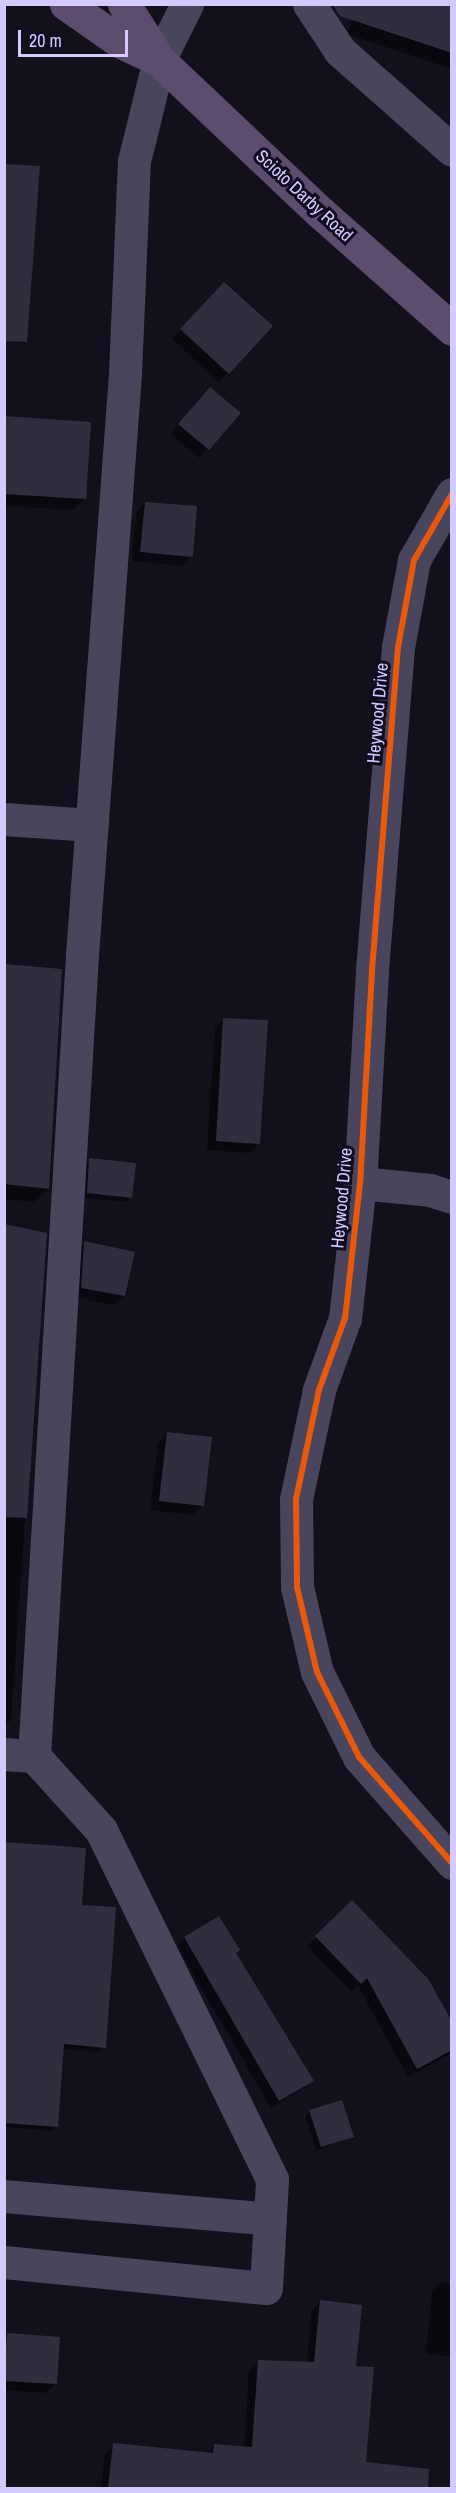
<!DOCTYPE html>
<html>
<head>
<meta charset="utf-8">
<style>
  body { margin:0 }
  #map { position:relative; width:456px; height:2493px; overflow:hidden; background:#13101c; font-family:"Archivo Narrow",sans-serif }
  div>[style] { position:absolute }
  .shadow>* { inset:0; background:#0007 }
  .building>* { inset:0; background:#312d3e }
  .minor>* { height:33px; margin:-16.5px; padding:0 16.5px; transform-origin:16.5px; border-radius:16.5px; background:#48455d }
  .major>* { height:33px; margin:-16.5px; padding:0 16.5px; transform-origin:16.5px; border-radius:16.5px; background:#5c4d6e }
  .cycleway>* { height:6px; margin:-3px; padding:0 3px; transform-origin:3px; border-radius:3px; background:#e8590c }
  span { translate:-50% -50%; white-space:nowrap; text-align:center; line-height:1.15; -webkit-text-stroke:6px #110c20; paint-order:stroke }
  .street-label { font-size:18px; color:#d5caff }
  .frame { position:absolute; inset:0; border:6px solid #d5caff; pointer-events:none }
  .scale { position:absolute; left:18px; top:30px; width:110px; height:27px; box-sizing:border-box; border:3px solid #d5caff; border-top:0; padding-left:8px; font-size:18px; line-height:21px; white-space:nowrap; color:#d5caff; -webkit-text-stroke:4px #110c20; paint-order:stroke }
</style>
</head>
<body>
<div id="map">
  <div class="shadow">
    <div style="clip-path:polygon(357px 4px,452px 4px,452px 69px,347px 34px)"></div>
    <div style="clip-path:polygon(215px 293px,228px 373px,219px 382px,172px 339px)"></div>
    <div style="clip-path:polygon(201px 398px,208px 449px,199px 458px,170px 434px)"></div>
    <div style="clip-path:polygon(4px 418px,85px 498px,73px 510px,4px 506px)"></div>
    <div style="clip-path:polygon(145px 503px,191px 556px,182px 566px,132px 561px,136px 513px)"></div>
    <div style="clip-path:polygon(4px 966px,48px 1189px,34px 1202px,4px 1199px)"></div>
    <div style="clip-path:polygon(224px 1019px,259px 1143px,250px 1153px,207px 1150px,215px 1029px)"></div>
    <div style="clip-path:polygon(89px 1160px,131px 1197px,126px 1202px,82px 1198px,84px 1165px)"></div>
    <div style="clip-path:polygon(4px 1226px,45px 1234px,11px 1720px,4px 1726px)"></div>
    <div style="clip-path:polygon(84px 1243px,124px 1296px,115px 1305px,72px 1297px,75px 1252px)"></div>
    <div style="clip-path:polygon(167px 1434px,202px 1506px,193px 1515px,150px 1510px,158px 1443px)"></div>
    <div style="clip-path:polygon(4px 1843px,80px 1906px,104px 2047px,99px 2052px,63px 2049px,57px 2126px,52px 2131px,4px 2127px)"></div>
    <div style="clip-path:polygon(352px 1902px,452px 2025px,452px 2053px,408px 2077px,358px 1986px,351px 1992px,307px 1946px)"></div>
    <div style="clip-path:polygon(185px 1938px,234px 1954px,312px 2081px,304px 2088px,271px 2108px,177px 1946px)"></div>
    <div style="clip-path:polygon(310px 2111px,353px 2136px,316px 2151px,305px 2116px)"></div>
    <div style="clip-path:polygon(441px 2282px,452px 2283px,452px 2357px,426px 2354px,432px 2291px)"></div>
    <div style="clip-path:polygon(320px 2302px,354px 2367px,364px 2463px,383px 2465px,381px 2488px,101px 2488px,105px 2454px,114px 2444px,206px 2454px,214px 2445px,244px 2448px,249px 2371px,259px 2362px,307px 2363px,311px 2311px)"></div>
    <div style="clip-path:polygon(4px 2335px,59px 2338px,56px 2383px,46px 2393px,4px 2390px)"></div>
  </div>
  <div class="building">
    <div style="clip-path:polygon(332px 4px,452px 4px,452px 53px,340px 16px)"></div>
    <div style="clip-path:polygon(4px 164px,40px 166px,27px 342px,4px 341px)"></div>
    <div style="clip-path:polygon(224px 282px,273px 326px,229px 374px,180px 329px)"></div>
    <div style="clip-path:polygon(210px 387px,241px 413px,209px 450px,178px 424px)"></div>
    <div style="clip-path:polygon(4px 416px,91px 422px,86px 499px,4px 494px)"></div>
    <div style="clip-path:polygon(145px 502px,197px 506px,193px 557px,140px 552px)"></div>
    <div style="clip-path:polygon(4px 964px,62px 969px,49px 1189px,4px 1184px)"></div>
    <div style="clip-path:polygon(223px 1018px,268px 1020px,260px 1144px,216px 1141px)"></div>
    <div style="clip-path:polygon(89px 1158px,136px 1163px,132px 1198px,87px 1193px)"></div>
    <div style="clip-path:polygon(4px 1224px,47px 1233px,27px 1518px,4px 1517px)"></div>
    <div style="clip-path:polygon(84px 1241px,135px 1252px,125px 1296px,81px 1288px)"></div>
    <div style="clip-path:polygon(167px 1432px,212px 1437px,204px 1506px,159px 1501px)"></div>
    <div style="clip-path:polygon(4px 1842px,86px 1848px,82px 1905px,116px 1907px,106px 2048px,64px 2044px,58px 2127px,4px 2123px)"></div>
    <div style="clip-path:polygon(352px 1900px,429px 1980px,452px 2022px,452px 2050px,417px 2069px,367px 1978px,361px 1984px,315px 1936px)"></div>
    <div style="clip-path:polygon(219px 1916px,240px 1950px,236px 1953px,314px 2081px,279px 2101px,184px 1937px)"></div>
    <div style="clip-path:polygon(342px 2100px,354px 2137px,321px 2147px,309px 2110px)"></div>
    <div style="clip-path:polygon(320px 2300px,362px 2305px,356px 2366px,374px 2367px,366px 2462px,429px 2469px,428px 2488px,108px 2488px,113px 2443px,213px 2453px,214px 2444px,252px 2447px,258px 2360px,314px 2362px)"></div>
    <div style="clip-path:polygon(7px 2333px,60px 2337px,57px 2384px,4px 2381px)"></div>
  </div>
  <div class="minor">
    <div style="left:309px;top:4px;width:56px;rotate:56.6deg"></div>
    <div style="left:340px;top:51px;width:149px;rotate:41.5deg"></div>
    <div style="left:452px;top:494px;width:76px;rotate:119.9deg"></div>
    <div style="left:414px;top:560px;width:88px;rotate:100.4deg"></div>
    <div style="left:398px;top:647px;width:325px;rotate:94.6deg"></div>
    <div style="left:372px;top:971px;width:212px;rotate:93.2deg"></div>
    <div style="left:360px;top:1183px;width:136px;rotate:96.3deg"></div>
    <div style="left:345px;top:1318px;width:77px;rotate:109.9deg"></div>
    <div style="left:319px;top:1390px;width:111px;rotate:101.9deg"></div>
    <div style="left:296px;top:1499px;width:88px;rotate:89.3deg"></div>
    <div style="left:297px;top:1587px;width:87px;rotate:76.8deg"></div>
    <div style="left:317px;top:1672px;width:95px;rotate:63.7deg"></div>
    <div style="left:359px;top:1757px;width:141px;rotate:48.7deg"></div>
    <div style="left:4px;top:819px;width:88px;rotate:3.9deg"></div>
    <div style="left:360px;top:1183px;width:70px;rotate:5.7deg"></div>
    <div style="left:430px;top:1190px;width:23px;rotate:18deg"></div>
    <div style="left:4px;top:1754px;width:30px;rotate:4deg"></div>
    <div style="left:4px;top:2196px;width:267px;rotate:4.9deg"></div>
    <div style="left:4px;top:2262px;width:263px;rotate:5.7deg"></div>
    <div style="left:266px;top:2288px;width:109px;rotate:-86.8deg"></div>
    <div style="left:272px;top:2179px;width:389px;rotate:-116.1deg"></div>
    <div style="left:101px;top:1830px;width:100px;rotate:-132.2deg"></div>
    <div style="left:34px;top:1756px;width:802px;rotate:-86.57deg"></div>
    <div style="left:82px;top:955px;width:583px;rotate:-85.77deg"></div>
    <div style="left:125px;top:374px;width:213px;rotate:-87.6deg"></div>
    <div style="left:134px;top:161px;width:104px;rotate:-76.1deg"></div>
    <div style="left:159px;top:60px;width:63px;rotate:-63.4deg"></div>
  </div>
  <div class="major">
    <div style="left:66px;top:4px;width:65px;rotate:34.9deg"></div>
    <div style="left:119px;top:41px;width:44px;rotate:25.4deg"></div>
    <div style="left:124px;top:4px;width:66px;rotate:58deg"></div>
    <div style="left:159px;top:60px;width:223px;rotate:43.4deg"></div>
    <div style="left:321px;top:213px;width:175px;rotate:41.5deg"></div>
  </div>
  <div class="cycleway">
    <div style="left:452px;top:494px;width:76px;rotate:119.9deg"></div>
    <div style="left:414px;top:560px;width:88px;rotate:100.4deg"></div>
    <div style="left:398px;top:647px;width:325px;rotate:94.6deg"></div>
    <div style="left:372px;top:971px;width:212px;rotate:93.2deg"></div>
    <div style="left:360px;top:1183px;width:136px;rotate:96.3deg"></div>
    <div style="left:345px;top:1318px;width:77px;rotate:109.9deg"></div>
    <div style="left:319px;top:1390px;width:111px;rotate:101.9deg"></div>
    <div style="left:296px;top:1499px;width:88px;rotate:89.3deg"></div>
    <div style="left:297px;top:1587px;width:87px;rotate:76.8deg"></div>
    <div style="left:317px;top:1672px;width:95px;rotate:63.7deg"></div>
    <div style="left:359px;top:1757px;width:141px;rotate:48.7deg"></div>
  </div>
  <div class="street-label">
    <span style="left:304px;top:196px;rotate:43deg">Scioto Darby Road</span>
    <span style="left:378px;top:713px;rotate:-85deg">Heywood Drive</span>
    <span style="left:342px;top:1198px;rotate:-85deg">Heywood Drive</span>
  </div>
  <div class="frame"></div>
  <div class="scale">20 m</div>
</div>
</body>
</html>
